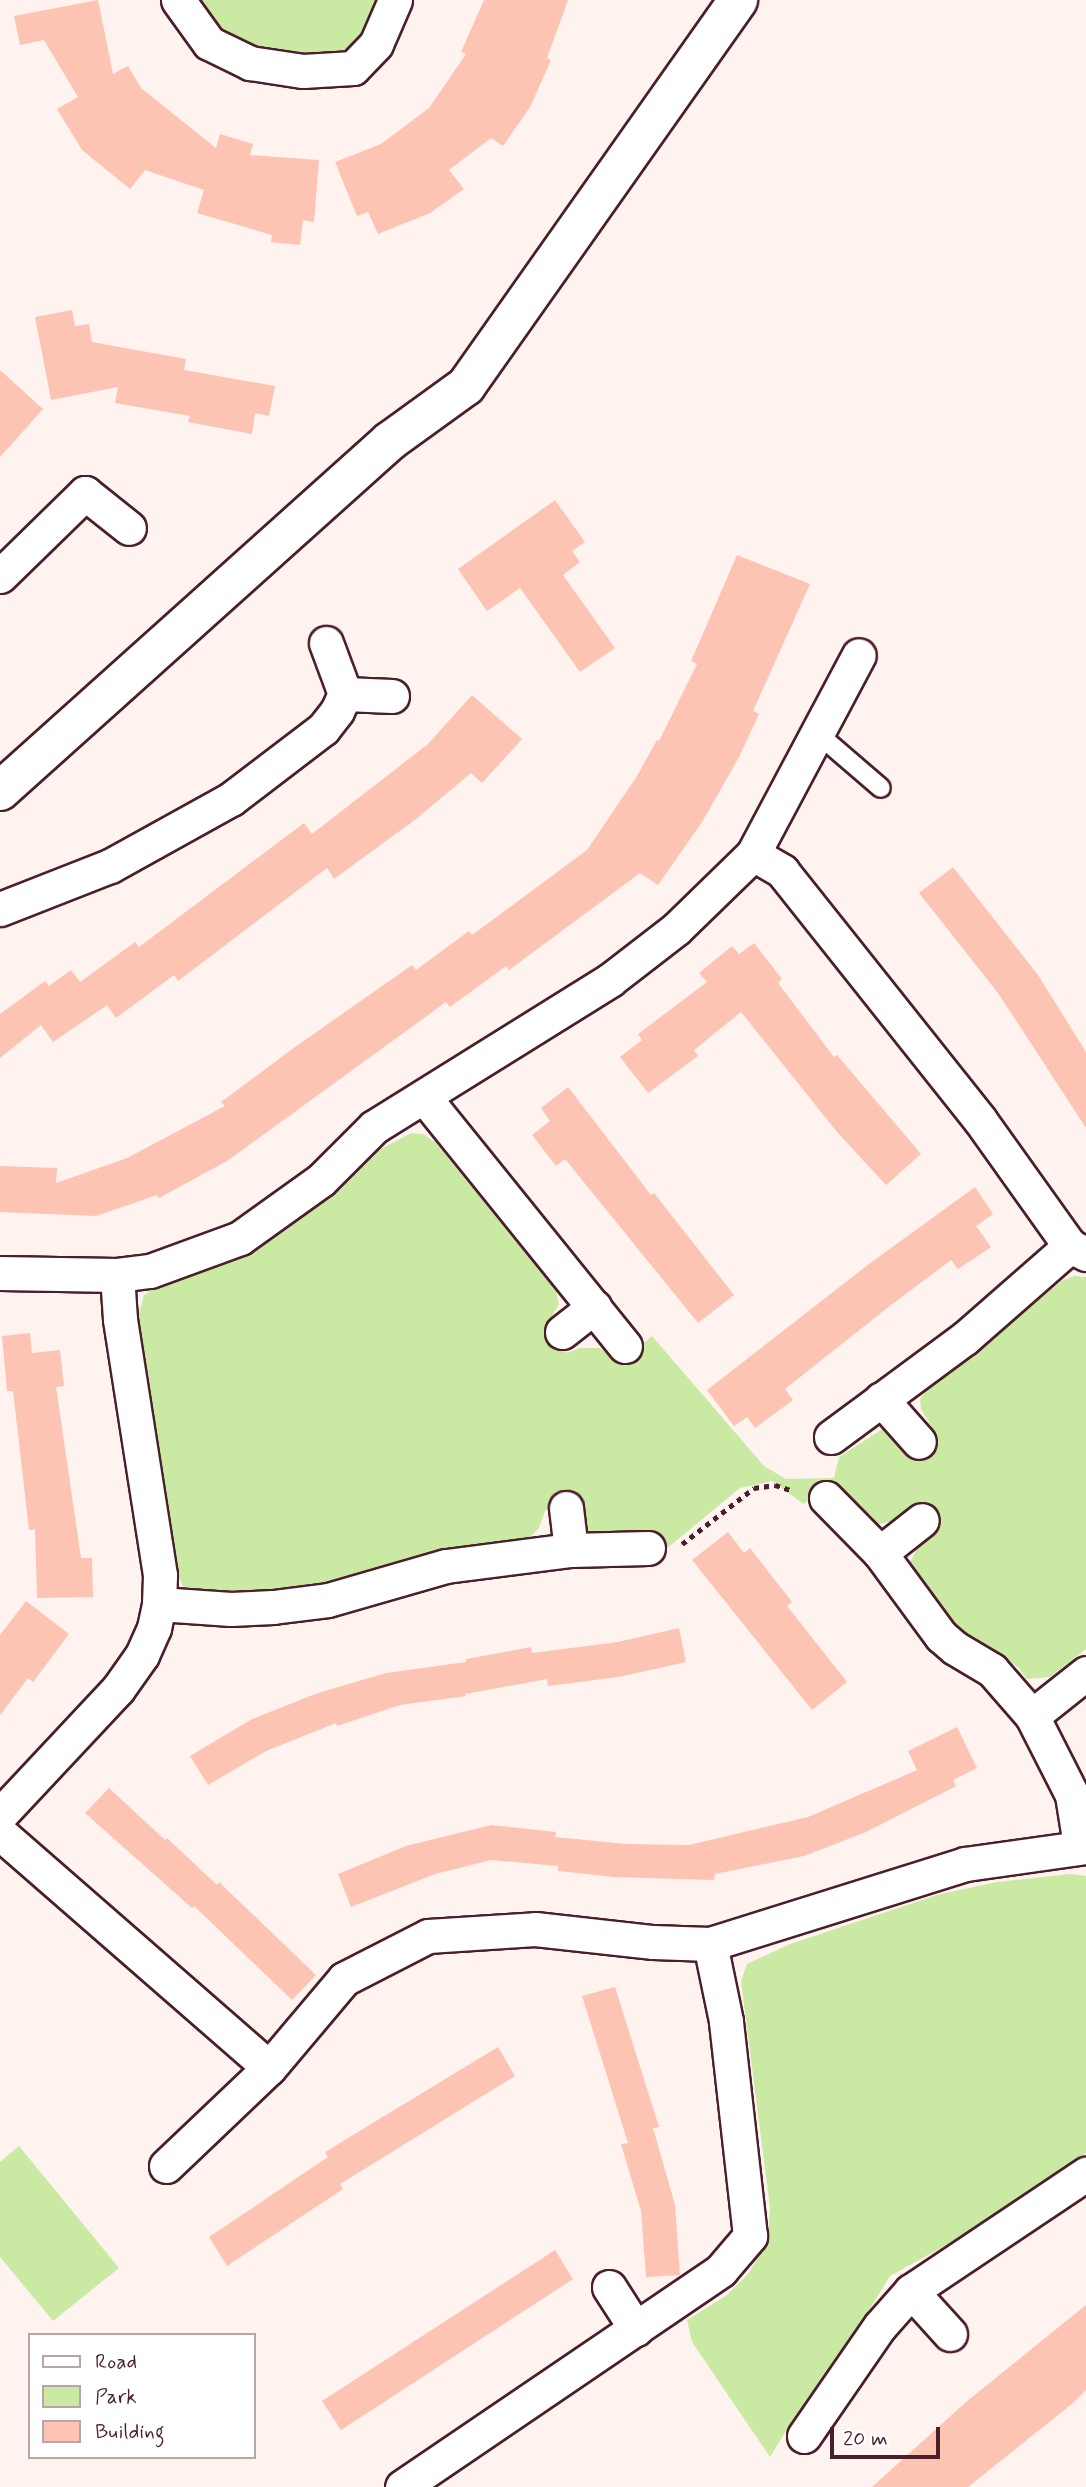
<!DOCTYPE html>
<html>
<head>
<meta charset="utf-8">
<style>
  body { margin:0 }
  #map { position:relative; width:1086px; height:2487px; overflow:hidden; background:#fff3f0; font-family:Mynerve,sans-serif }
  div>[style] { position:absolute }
  .green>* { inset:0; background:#caeaa3 }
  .building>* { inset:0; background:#fdc4b4 }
  .path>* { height:4.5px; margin-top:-2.25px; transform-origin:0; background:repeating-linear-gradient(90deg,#4a1f2b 0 5px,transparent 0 10px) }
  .roads { filter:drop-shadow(2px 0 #4a1f2b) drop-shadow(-2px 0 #4a1f2b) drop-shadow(0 2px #4a1f2b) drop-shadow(0 -2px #4a1f2b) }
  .lane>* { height:18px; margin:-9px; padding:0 9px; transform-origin:9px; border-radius:9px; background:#fff }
  .street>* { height:33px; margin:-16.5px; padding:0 16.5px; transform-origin:16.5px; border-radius:16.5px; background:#fff }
  .secondary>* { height:38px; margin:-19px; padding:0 19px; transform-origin:19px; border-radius:19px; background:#fff }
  span { translate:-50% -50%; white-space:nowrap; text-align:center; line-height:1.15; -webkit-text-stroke:7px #fff; paint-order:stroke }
  .legend { position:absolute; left:28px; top:2333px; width:228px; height:126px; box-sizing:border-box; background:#fff; border:2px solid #b7a5aa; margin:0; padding:9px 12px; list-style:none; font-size:21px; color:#4a1f2b }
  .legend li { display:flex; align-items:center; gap:14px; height:35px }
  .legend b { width:35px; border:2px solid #b7a5aa }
  .scale { position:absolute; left:830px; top:2427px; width:110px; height:32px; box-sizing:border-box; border:4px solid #4a1f2b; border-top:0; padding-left:9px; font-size:21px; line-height:24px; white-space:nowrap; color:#4a1f2b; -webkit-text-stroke:5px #fff; paint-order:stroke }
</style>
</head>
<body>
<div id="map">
  <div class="green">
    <div style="clip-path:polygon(200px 0,376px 0,363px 34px,345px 49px,320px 57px,243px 45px,209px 18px)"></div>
    <div style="clip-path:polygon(411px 1133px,423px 1134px,435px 1142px,556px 1291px,559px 1304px,545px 1328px,567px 1353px,580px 1348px,600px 1348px,620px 1363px,652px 1336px,764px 1466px,786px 1479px,834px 1478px,839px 1457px,884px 1428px,898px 1436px,914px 1454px,937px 1436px,921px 1409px,920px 1399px,926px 1390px,1063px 1280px,1074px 1276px,1086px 1277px,1086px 1649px,1050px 1677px,1027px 1679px,1018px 1667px,955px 1629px,910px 1573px,911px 1561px,917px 1548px,932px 1533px,896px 1520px,880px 1524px,812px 1498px,803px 1504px,773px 1481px,740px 1488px,642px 1569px,638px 1537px,592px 1535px,583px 1524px,580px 1504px,545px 1511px,539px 1528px,526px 1541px,289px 1600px,185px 1591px,178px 1575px,166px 1518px,138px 1317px,144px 1295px,160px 1285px,237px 1257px,314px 1208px,375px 1152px)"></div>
    <div style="clip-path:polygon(1070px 1874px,1086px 1876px,1086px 2153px,1035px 2196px,890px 2276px,835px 2366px,791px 2423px,770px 2457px,692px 2342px,687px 2320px,727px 2295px,749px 2273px,768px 2239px,770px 2208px,741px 1981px,747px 1964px,790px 1944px,940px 1894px,997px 1882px)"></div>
    <div style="clip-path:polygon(19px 2146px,119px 2268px,53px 2321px,0 2257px,0 2162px)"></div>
  </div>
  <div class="building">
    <div style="clip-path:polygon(98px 0,113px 74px,128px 66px,141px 88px,216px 148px,220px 134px,253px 144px,250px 155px,319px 160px,314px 222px,303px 220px,300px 245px,271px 242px,272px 235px,197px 213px,204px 190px,145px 170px,130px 189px,82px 150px,57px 109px,78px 97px,44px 40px,20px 45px,14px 16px)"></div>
    <div style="clip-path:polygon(484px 0,568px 0,547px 58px,551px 60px,530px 107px,503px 146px,491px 138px,449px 170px,464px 189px,430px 213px,378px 234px,368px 212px,357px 216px,335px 162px,381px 144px,429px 108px,466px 54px,461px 52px)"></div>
    <div style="clip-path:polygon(72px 310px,75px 326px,89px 324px,92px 342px,186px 359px,184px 370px,275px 386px,269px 416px,255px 413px,252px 434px,188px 422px,190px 416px,115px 403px,118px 387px,51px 400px,35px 317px)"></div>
    <div style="clip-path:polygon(0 370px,43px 409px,0 457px)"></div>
    <div style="clip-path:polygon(555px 500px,585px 542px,572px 551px,580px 562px,563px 575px,615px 648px,580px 672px,520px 588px,487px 611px,458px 569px)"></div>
    <div style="clip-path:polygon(737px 555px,810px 584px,753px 711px,759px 714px,738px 759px,702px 822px,658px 885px,640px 873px,509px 970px,506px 966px,450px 1007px,446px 1002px,227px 1161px,159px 1198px,157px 1195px,96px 1216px,0 1212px,0 1166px,57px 1168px,56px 1183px,127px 1158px,225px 1106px,221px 1102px,295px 1047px,412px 965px,416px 970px,469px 931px,472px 935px,587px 850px,637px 776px,657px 740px,659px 741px,697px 664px,691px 661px)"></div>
    <div style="clip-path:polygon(472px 695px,522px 739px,482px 783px,471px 773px,416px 819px,334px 879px,327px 868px,178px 981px,174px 975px,116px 1018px,107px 1005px,53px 1042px,41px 1025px,0 1058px,0 1014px,45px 981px,49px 986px,71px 970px,80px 982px,135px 942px,139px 947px,304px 823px,312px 834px,428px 744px)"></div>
    <div style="clip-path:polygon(953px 867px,1038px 975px,1086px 1052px,1086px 1128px,998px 993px,919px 893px)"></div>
    <div style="clip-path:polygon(754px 943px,782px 979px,778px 983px,834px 1057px,837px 1055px,921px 1154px,886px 1185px,837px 1132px,741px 1012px,694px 1050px,698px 1056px,648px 1093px,620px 1057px,642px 1040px,638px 1034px,707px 982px,699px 973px,732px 946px,739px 954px)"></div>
    <div style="clip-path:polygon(568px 1087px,651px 1195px,654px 1193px,734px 1295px,698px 1323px,565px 1159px,556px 1166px,532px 1135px,550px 1121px,541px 1108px)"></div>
    <div style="clip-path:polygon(975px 1187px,993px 1214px,976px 1226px,991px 1247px,958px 1269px,951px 1260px,891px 1305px,785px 1389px,793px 1400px,755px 1428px,747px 1417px,734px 1426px,707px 1390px,869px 1264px)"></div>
    <div style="clip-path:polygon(30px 1333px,32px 1353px,60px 1350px,64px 1386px,56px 1387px,81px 1558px,92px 1558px,93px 1597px,37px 1598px,35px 1529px,29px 1530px,13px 1391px,7px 1391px,2px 1336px)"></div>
    <div style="clip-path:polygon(728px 1532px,744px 1553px,750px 1548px,792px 1602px,787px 1606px,847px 1682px,812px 1710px,692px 1560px)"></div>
    <div style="clip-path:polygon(26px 1601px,69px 1634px,33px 1682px,28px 1678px,0 1715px,0 1635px)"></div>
    <div style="clip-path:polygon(679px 1628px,686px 1662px,618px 1677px,548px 1686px,547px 1679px,465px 1694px,466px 1696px,400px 1705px,337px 1726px,336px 1723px,266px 1751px,208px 1785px,190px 1756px,252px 1719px,318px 1693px,386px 1673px,466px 1662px,466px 1659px,531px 1647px,532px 1653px,618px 1642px)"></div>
    <div style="clip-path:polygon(957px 1727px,977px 1768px,953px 1780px,956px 1786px,866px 1832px,804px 1856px,715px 1874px,714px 1880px,614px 1877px,558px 1871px,558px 1866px,491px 1860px,435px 1874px,351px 1907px,338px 1874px,406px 1846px,491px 1825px,556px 1832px,555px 1837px,627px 1844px,689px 1845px,808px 1817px,917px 1770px,908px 1751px)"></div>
    <div style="clip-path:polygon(109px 1788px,165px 1840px,167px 1838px,217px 1885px,219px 1882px,316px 1975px,292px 2000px,194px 1906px,192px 1908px,85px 1813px)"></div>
    <div style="clip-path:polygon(615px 1987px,659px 2127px,653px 2128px,675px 2205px,680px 2275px,646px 2277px,641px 2211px,621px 2144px,628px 2143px,582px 1996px)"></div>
    <div style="clip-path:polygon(498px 2047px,515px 2076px,340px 2184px,343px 2189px,227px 2266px,209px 2237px,328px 2157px,325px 2152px)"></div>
    <div style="clip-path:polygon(555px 2250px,573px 2279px,341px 2430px,322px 2401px)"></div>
    <div style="clip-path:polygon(1086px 2305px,1086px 2390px,1073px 2403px,968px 2487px,872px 2487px,966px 2402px)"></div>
  </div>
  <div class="path">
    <div style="left:682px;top:1544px;width:91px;rotate:-37.9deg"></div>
    <div style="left:754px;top:1488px;width:21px;rotate:-8deg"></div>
    <div style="left:775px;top:1485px;width:19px;rotate:18deg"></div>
  </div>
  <div class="roads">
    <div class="lane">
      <div style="left:817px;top:733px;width:84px;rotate:40.7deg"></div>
    </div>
    <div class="street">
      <div style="left:178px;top:0;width:53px;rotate:54.2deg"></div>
      <div style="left:209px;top:43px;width:46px;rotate:26deg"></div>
      <div style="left:250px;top:63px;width:54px;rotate:8.6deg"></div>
      <div style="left:303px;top:71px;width:50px;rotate:-3.4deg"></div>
      <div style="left:353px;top:68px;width:33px;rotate:-46deg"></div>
      <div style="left:376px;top:44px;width:48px;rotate:-66.6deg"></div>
      <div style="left:0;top:576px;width:119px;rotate:-44.3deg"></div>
      <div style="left:85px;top:493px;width:56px;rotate:38.5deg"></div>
      <div style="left:326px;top:643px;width:54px;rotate:69.6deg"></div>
      <div style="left:753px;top:854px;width:34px;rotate:30deg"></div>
      <div style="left:782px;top:871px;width:318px;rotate:51.5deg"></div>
      <div style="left:980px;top:1120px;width:155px;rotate:54.5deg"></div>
      <div style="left:1070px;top:1246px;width:18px;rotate:27deg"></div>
      <div style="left:0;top:909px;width:118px;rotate:-21.4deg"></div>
      <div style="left:110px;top:866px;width:138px;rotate:-29deg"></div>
      <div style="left:231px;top:799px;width:116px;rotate:-37.3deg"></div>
      <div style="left:323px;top:729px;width:23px;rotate:-52deg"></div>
      <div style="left:337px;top:711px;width:19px;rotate:-65deg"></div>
      <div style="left:345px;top:694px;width:47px;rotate:2.4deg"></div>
      <div style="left:424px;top:1097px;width:320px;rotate:51.1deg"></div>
      <div style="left:0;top:1273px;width:117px;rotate:1deg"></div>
      <div style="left:117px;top:1275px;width:33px;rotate:-7deg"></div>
      <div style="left:150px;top:1271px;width:96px;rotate:-20.1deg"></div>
      <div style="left:240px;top:1238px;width:100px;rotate:-35.6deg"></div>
      <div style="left:321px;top:1180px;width:75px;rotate:-45deg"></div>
      <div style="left:374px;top:1127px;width:278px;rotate:-31.9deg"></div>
      <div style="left:610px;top:980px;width:83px;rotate:-37.7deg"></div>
      <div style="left:676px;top:929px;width:107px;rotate:-44.2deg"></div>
      <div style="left:753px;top:854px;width:225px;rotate:-62deg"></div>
      <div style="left:562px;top:1332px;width:41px;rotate:-38deg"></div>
      <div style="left:881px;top:1399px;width:57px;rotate:48.5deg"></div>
      <div style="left:831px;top:1437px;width:167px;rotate:-36.5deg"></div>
      <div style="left:965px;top:1338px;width:140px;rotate:-41.2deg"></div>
      <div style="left:826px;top:1498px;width:77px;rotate:45.5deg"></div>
      <div style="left:880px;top:1553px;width:103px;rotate:53.7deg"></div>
      <div style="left:941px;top:1636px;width:18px;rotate:41deg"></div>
      <div style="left:955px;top:1648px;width:43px;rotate:30.7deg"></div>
      <div style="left:992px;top:1670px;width:61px;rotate:49deg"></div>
      <div style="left:1032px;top:1716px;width:89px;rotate:63.1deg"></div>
      <div style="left:1072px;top:1795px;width:51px;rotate:80.9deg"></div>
      <div style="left:566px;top:1508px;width:42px;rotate:83.2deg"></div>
      <div style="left:880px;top:1553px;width:53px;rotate:-38.2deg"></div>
      <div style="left:159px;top:1604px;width:72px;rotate:4deg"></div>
      <div style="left:231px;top:1609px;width:42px;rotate:-2.7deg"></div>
      <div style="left:273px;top:1607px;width:55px;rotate:-7.3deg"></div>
      <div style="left:328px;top:1600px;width:123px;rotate:-16.1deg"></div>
      <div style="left:446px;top:1566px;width:126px;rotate:-7.3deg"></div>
      <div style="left:571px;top:1550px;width:77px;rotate:-1.5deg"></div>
      <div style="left:1032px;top:1716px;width:69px;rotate:-38.5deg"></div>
      <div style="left:0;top:1815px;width:173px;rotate:-46.9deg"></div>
      <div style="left:118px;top:1689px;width:42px;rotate:-54.8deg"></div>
      <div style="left:142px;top:1655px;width:30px;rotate:-66deg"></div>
      <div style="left:154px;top:1628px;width:25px;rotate:-78deg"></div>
      <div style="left:159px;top:1604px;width:29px;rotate:-88deg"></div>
      <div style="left:160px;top:1575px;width:259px;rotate:-98.9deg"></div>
      <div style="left:120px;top:1319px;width:44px;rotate:-93.9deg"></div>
      <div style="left:0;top:1833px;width:357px;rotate:41.1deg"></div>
      <div style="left:166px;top:2166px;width:142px;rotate:-43.6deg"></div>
      <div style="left:269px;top:2068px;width:116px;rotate:-49.9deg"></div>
      <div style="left:344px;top:1979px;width:94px;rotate:-27.1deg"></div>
      <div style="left:428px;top:1936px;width:107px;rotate:-3.7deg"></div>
      <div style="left:535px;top:1929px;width:119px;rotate:6.3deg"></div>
      <div style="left:653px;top:1942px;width:57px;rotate:2deg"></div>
      <div style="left:710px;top:1944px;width:267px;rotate:-17.4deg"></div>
      <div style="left:965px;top:1864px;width:122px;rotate:-8deg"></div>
      <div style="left:609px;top:2287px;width:50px;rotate:57.3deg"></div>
      <div style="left:911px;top:2291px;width:58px;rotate:47.8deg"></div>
      <div style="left:804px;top:2436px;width:134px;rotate:-55.4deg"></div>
      <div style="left:880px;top:2326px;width:47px;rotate:-48.5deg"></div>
      <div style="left:911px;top:2291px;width:211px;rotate:-33.8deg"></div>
      <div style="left:402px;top:2487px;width:386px;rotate:-34.2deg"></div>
      <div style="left:721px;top:2270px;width:45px;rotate:-49.5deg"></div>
      <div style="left:750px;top:2236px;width:216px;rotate:-96.4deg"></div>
      <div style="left:726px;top:2021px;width:79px;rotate:-101.7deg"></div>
    </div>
    <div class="secondary">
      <div style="left:0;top:791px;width:524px;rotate:-41.91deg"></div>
      <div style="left:390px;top:441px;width:94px;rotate:-35.9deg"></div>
      <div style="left:466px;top:386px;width:472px;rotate:-54.8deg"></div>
    </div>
  </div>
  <ul class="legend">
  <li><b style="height:9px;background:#fff"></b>Road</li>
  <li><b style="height:19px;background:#caeaa3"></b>Park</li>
  <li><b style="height:19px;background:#fdc4b4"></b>Building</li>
  </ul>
  <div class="scale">20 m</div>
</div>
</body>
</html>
